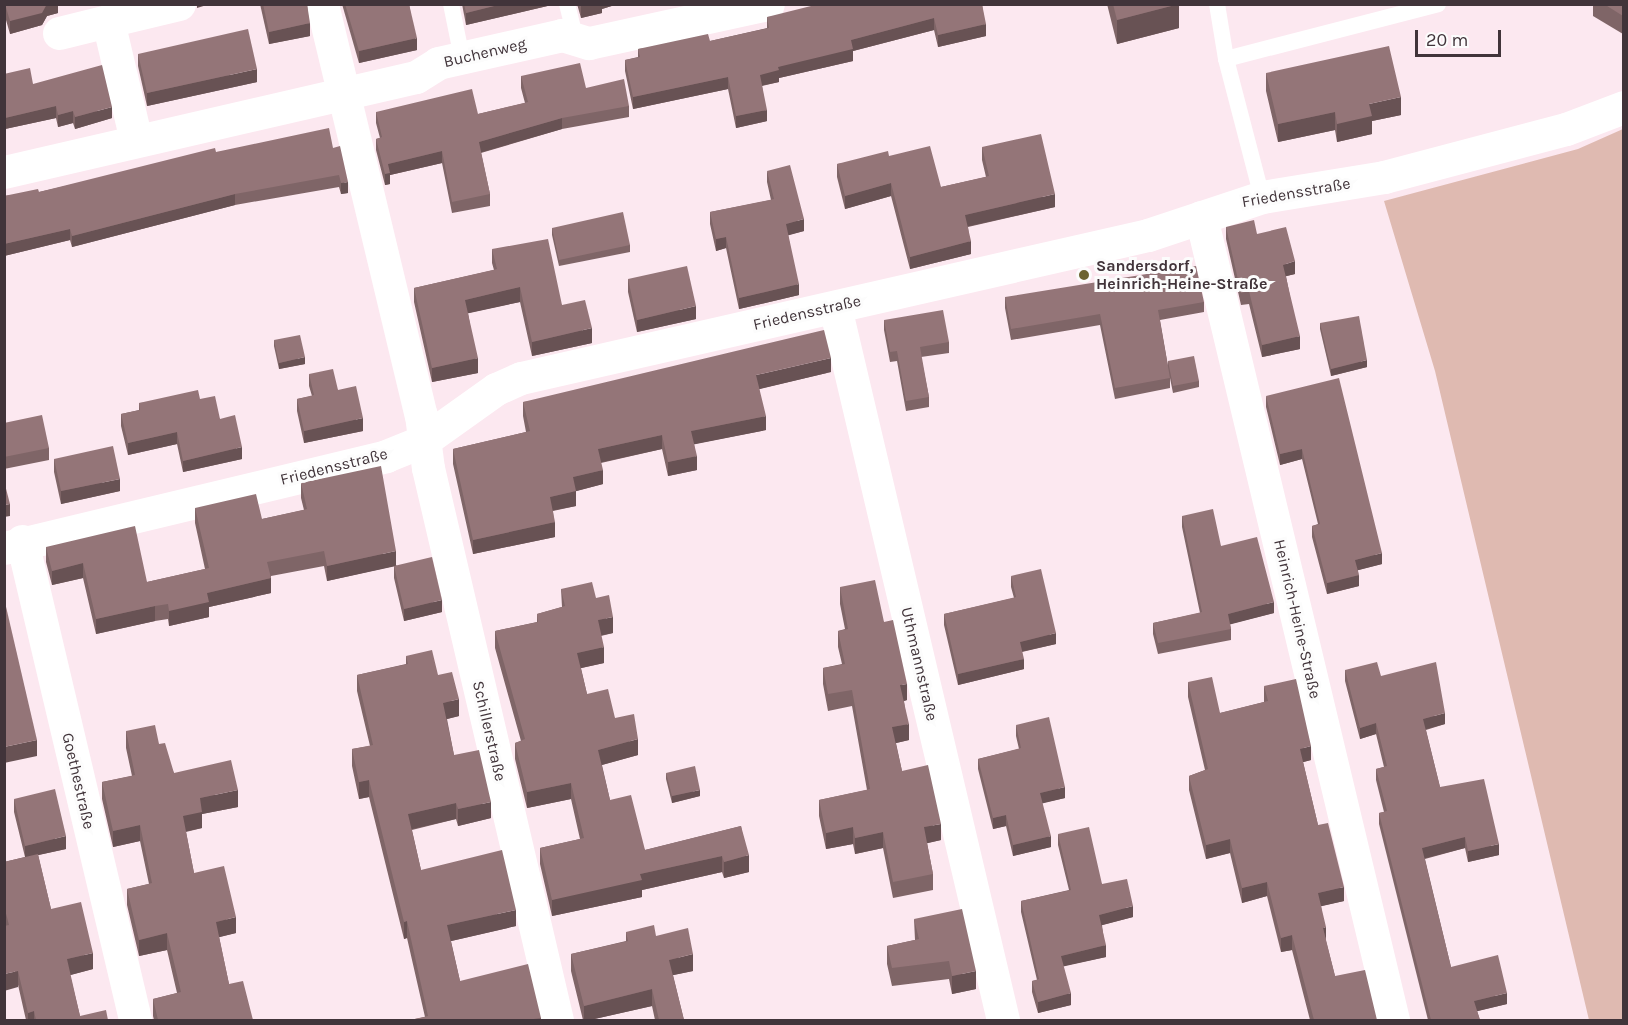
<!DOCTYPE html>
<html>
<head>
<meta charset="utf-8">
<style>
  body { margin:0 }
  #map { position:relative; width:1628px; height:1025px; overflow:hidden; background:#fce8f0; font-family:Karla,sans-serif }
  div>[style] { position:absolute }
  .green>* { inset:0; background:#dfbab1 }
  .service>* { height:16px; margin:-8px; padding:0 8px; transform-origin:8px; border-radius:8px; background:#fff }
  .minor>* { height:33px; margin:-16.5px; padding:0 16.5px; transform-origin:16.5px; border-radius:16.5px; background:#fff }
  .wall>* { inset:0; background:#7f6567 }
  .shaded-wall>* { inset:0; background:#685254 }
  .building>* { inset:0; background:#947578 }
  .dots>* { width:16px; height:16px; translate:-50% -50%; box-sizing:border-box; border:3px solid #fcfcfc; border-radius:50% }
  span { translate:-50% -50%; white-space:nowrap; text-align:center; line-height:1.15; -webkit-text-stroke:6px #fcfcfc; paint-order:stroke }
  .street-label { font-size:16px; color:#41343a }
  .poi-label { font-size:16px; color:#41343a; font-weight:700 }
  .left { translate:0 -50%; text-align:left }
  .frame { position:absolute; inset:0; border:6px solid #41343a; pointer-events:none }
  .scale { position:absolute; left:1415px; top:30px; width:86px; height:27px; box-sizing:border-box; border:3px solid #41343a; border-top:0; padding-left:8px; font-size:18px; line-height:21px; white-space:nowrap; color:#41343a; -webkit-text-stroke:4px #fcfcfc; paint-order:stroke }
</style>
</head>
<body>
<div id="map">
  <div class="green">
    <div style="clip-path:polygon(1623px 129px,1624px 1020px,1589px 1020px,1435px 371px,1384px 201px,1578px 149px)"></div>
  </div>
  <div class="service">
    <div style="left:451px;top:4px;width:55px;rotate:78.5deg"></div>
    <div style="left:567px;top:4px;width:36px;rotate:76deg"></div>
    <div style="left:1217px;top:4px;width:56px;rotate:80.7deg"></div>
    <div style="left:1226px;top:59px;width:143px;rotate:75.4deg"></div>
    <div style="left:1226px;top:59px;width:219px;rotate:-14.5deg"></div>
  </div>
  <div class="minor">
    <div style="left:322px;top:4px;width:423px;rotate:76.5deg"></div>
    <div style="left:421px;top:415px;width:53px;rotate:82.5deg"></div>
    <div style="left:428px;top:468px;width:567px;rotate:76.85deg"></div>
    <div style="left:108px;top:21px;width:73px;rotate:-13.5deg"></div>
    <div style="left:59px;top:33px;width:50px;rotate:-13.8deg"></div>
    <div style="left:108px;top:21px;width:122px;rotate:76.8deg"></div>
    <div style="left:4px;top:172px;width:423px;rotate:-13deg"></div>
    <div style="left:416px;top:77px;width:26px;rotate:-32deg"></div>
    <div style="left:438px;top:63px;width:127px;rotate:-12.7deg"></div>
    <div style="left:562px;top:35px;width:28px;rotate:17deg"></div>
    <div style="left:589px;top:43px;width:183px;rotate:-12.3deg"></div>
    <div style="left:1201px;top:217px;width:826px;rotate:76.55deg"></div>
    <div style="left:835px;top:307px;width:733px;rotate:76.74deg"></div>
    <div style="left:22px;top:541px;width:492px;rotate:76.7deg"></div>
    <div style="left:4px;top:548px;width:393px;rotate:-13.5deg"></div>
    <div style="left:386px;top:456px;width:40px;rotate:-22deg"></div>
    <div style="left:423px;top:441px;width:90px;rotate:-35.5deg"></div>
    <div style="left:496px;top:389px;width:27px;rotate:-24deg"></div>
    <div style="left:521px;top:378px;width:643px;rotate:-12.85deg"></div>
    <div style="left:1148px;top:235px;width:120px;rotate:-18.4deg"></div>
    <div style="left:1262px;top:197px;width:124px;rotate:-9.3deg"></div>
    <div style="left:1384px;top:177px;width:188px;rotate:-14.8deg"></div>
    <div style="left:1566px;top:129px;width:62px;rotate:-20.8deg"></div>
  </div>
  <div class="wall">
    <div style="clip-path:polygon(4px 4px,60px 4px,58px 5px,58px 13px,47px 16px,42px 25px,10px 34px,4px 13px)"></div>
    <div style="clip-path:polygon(260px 4px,307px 4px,310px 36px,269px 44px)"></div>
    <div style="clip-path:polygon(342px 4px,409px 4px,417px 50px,359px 63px)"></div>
    <div style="clip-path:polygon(462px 4px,556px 4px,466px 25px)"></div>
    <div style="clip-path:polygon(577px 4px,618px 4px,602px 9px,602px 13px,581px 18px)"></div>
    <div style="clip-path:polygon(982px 4px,986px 36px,938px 47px,934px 30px,853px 51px,853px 61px,779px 78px,779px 82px,762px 86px,767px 121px,736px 128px,728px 89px,633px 109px,625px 71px,625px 60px,638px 57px,638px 49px,710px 41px,767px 28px,767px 17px)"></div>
    <div style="clip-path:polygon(1107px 4px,1179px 4px,1179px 28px,1117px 44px)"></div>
    <div style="clip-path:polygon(1593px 4px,1623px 4px,1623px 34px,1593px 16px)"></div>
    <div style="clip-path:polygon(138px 54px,257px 82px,147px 106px,138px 66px)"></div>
    <div style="clip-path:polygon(1266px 73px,1401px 115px,1372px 121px,1372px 134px,1337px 142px,1335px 130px,1278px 142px,1266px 91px)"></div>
    <div style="clip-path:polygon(4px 74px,33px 84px,112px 118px,75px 129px,73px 123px,58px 127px,56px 118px,5px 129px)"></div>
    <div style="clip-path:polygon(521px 76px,586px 88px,629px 106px,629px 117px,562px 129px,481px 153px,490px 194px,490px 206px,452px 213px,442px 163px,390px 175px,390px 184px,385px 185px,376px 150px,376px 139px,380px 138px,376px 123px,376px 112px,478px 114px,525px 103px,521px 88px)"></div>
    <div style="clip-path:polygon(982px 147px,1055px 207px,968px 227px,971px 254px,910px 269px,891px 196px,845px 209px,837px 177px,837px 164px,889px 156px,941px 187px,986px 177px,982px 160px)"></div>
    <div style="clip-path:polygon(333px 148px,348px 193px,341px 194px,339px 187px,235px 205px,72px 247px,70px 240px,4px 256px,4px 196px,39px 192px,216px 152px)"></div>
    <div style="clip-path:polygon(767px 171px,804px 231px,788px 235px,799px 295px,739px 309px,726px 248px,716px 251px,710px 224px,710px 212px,771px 200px,767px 182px)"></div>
    <div style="clip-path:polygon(1226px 227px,1257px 234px,1295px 274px,1286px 276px,1300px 349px,1262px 357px,1249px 304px,1241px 305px,1226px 239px)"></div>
    <div style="clip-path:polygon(552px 228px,630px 245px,630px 252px,559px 266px,552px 235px)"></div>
    <div style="clip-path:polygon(492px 249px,562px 305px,592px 343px,532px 356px,520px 302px,468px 313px,478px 373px,432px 382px,414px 302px,414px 288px,494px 270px,492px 263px)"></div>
    <div style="clip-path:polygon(628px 279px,696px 319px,637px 332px,628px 292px)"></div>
    <div style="clip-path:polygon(1005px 297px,1204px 302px,1204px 312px,1160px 320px,1168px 366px,1168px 361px,1199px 381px,1199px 387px,1173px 393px,1170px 378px,1170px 388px,1115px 399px,1100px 325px,1011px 340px,1005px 308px)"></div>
    <div style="clip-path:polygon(884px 320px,949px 342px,949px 353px,921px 357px,929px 397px,929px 407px,906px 411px,897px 361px,890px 362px,884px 330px)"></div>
    <div style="clip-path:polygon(1320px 323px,1367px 367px,1331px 376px,1320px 329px)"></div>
    <div style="clip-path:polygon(274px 340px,305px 364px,279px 369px,274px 346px)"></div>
    <div style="clip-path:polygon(831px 372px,759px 389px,766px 430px,694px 444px,697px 470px,668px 476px,662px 449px,601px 463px,603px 484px,576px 491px,576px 506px,553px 511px,555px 537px,473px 554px,453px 464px,453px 449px,526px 432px,523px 416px,523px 402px)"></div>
    <div style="clip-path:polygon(309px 374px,338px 390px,363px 431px,304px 443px,297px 411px,297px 399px,312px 396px,309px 386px)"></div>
    <div style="clip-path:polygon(1266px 396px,1382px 564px,1358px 570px,1359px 586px,1327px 594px,1312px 537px,1312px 526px,1318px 524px,1302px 459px,1280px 465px,1266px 407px)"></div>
    <div style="clip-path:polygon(200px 399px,220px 419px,242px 459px,183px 472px,177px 444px,128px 455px,121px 426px,121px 414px,139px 410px,139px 403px)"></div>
    <div style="clip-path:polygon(4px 423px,49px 448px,49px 460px,4px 469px)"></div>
    <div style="clip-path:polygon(54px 459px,120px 491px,61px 504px,54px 472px)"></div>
    <div style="clip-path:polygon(301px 483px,396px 565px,442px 612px,404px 621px,394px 578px,394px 566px,327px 581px,324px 566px,271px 576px,271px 593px,209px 607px,209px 617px,169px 626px,168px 619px,155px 621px,96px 634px,83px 578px,52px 585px,46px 562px,46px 547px,147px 582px,205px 569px,195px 523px,195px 508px,262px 519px,304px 510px,301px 498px)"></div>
    <div style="clip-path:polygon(1182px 516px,1221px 546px,1274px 613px,1230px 624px,1231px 629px,1231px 640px,1158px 654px,1153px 634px,1153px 623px,1200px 613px,1182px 527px)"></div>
    <div style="clip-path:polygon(1011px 576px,1056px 644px,1022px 652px,1024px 669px,958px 685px,944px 625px,944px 614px,1014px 598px,1011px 587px)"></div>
    <div style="clip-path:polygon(840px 587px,884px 622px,907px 700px,904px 701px,909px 740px,896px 743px,902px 771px,941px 840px,927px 843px,933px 874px,933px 890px,893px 898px,883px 848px,855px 854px,853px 844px,826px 849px,819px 816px,819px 800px,867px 790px,852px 706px,828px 711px,823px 684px,823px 668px,842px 664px,838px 647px,838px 631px,845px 629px,840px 604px)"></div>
    <div style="clip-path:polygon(561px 589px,596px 598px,613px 633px,601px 636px,604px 663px,581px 668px,587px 694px,615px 718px,638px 755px,602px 765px,610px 800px,645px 850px,741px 826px,749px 872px,724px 878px,722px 872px,642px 890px,642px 897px,552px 916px,540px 864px,540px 848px,580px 839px,571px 799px,527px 808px,515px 759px,515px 743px,521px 741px,495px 648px,495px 631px,537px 622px,537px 614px,562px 607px)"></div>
    <div style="clip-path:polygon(406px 656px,438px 675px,459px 716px,447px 719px,454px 755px,491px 818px,458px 826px,456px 819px,412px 830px,421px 870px,516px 926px,451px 941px,460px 981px,541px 1018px,541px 1020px,410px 1020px,425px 1017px,407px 938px,404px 939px,369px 797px,359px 799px,352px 766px,352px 749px,370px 746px,357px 691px,357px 675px,406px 664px)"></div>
    <div style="clip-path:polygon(1345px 670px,1381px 676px,1445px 724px,1426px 730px,1440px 787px,1499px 855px,1468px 862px,1465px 848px,1425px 859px,1451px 967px,1507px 1004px,1477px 1011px,1480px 1020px,1428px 1020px,1379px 824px,1379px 813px,1384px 812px,1376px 780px,1376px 769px,1384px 767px,1376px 734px,1360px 739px,1345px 681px)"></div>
    <div style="clip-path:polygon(1188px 682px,1220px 713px,1264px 702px,1264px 686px,1311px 760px,1303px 762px,1318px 825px,1344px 901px,1321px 906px,1326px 941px,1335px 976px,1377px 1020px,1310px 1020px,1292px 950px,1281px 952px,1267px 896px,1242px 903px,1230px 853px,1206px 859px,1189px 790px,1189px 776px,1205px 770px,1188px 697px)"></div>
    <div style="clip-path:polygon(1016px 725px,1065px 798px,1042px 803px,1051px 847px,1013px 856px,1006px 826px,993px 829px,978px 769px,978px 759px,1019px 749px,1016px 736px)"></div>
    <div style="clip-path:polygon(126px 731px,159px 744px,174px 773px,238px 807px,202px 814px,202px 828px,186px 832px,194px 873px,236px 933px,219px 937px,229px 984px,253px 1020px,154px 1020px,153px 1016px,153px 999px,177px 993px,167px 950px,139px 956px,127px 905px,127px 889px,149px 884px,140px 841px,113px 847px,102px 799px,102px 782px,132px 776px,126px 748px)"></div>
    <div style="clip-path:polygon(666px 773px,700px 796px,672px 803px,666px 779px)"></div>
    <div style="clip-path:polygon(14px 799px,66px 849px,38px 855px,51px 909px,93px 969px,70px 975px,80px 1016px,108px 1020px,26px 1020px,4px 923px,4px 862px,25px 857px,14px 812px)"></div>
    <div style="clip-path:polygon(1058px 834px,1102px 884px,1133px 917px,1102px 925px,1106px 957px,1063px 966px,1071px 1005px,1038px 1013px,1032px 992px,1032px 981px,1037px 980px,1021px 912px,1021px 901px,1069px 890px,1058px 845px)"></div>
    <div style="clip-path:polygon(914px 919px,976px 989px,952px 994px,949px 979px,892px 986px,887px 964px,887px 946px,915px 940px)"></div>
    <div style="clip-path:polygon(626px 932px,656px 936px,693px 971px,673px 975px,684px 1020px,655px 1020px,652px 1006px,590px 1020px,583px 1020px,571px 971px,571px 954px,626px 941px)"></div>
  </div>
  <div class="shaded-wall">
    <div style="clip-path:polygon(47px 4px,60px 4px,58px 5px,58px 13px,47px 16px,42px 25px,10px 34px,10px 21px)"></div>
    <div style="clip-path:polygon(197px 4px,210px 4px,197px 8px)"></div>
    <div style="clip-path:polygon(502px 4px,556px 4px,466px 25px,466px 13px)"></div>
    <div style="clip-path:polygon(586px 4px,618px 4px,602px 9px,602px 13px,581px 18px,581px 6px)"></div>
    <div style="clip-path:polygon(1179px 4px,1179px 28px,1117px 44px,1117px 20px)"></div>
    <div style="clip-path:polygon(934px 18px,934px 30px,853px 51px,853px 61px,779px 78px,779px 82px,760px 86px,760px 75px,778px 67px,851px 40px)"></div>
    <div style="clip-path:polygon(310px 23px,310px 36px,269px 44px,269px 32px)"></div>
    <div style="clip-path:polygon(986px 24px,986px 36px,938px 47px,938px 35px)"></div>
    <div style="clip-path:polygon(417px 38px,417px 50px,359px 63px,359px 51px)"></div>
    <div style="clip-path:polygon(257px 69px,257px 82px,147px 106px,147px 93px)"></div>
    <div style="clip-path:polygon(728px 77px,728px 89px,633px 109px,633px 97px)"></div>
    <div style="clip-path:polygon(1401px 97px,1401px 115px,1372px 121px,1372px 134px,1337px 142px,1337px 124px,1369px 104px)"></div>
    <div style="clip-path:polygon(56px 106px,56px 118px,5px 129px,5px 118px)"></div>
    <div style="clip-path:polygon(112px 107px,112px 118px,75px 129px,75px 117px)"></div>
    <div style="clip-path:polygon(767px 110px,767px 121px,736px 128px,736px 116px)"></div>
    <div style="clip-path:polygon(73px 111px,73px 123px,58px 127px,58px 115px)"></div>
    <div style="clip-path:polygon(1335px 112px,1335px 130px,1278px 142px,1278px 124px)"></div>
    <div style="clip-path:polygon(562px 118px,562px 129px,479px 153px,479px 142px)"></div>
    <div style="clip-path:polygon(442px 151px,442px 163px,390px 175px,390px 184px,385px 185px,385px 174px,388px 164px)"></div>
    <div style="clip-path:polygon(348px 182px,348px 193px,341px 194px,341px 183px)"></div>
    <div style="clip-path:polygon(891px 183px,891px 196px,845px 209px,845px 196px)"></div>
    <div style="clip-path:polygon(235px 194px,235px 205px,72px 247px,72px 236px)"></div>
    <div style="clip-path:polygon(1055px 194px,1055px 207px,965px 227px,965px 215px)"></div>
    <div style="clip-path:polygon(804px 219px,804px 231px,786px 236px,786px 224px)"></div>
    <div style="clip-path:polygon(70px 229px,70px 240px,4px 256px,4px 244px)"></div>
    <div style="clip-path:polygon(726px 237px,726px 248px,716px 251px,716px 239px)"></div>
    <div style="clip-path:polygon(971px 241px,971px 254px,910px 269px,910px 257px)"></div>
    <div style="clip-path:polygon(1295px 261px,1295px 274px,1283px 277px,1283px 265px)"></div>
    <div style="clip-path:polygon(799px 284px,799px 295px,739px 309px,739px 298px)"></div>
    <div style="clip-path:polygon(520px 287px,520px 302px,465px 314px,465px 300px)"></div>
    <div style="clip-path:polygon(696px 306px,696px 319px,637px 332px,637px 320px)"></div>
    <div style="clip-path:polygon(592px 328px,592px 343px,532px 356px,532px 342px)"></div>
    <div style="clip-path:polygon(1300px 336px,1300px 349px,1262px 357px,1262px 345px)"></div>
    <div style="clip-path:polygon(305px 357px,305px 364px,279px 369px,279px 363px)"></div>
    <div style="clip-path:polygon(478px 358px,478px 373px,432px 382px,432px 368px)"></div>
    <div style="clip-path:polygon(831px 358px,831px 372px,756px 390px,756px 375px)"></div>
    <div style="clip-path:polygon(1367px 360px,1367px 367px,1331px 376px,1331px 369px)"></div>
    <div style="clip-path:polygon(766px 416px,766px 430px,691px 445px,691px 431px)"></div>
    <div style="clip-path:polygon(363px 418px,363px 431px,304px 443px,304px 431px)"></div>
    <div style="clip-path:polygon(177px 432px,177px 444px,128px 455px,128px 443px)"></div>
    <div style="clip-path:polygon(662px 435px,662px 449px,598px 463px,598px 449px)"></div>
    <div style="clip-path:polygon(242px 447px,242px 459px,183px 472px,183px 461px)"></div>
    <div style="clip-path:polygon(1302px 449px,1302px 459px,1280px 465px,1280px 454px)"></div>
    <div style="clip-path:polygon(697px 456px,697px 470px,668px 476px,668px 462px)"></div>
    <div style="clip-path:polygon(603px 470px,603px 484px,573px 492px,573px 477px)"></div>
    <div style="clip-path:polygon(120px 479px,120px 491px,61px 504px,61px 491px)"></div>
    <div style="clip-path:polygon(576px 491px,576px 506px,550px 511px,550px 497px)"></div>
    <div style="clip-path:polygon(10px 504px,10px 516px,4px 517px,4px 505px)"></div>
    <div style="clip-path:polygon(555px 522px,555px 537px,473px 554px,473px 540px)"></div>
    <div style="clip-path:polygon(396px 551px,396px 566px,327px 581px,327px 566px)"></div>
    <div style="clip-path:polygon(1382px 553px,1382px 564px,1355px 571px,1355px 560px)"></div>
    <div style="clip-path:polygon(83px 563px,83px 578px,52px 585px,52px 571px)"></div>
    <div style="clip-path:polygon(1359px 575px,1359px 586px,1327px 594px,1327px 583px)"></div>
    <div style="clip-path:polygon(271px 578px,271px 593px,209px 607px,209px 617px,169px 626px,169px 611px,207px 593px)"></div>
    <div style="clip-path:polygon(442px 600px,442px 612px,404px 621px,404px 609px)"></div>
    <div style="clip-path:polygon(1274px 602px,1274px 613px,1228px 625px,1228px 614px)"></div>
    <div style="clip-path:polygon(155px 606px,155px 621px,96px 634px,96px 619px)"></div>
    <div style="clip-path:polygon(613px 617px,613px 633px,598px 636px,598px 620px)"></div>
    <div style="clip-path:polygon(1056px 633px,1056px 644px,1020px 652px,1020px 642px)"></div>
    <div style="clip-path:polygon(604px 647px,604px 663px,577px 669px,577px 653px)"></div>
    <div style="clip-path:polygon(1024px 659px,1024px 669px,958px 685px,958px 674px)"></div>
    <div style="clip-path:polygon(907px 684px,907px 700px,900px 702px,900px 685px)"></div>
    <div style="clip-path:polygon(459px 699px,459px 716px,443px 720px,443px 703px)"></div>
    <div style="clip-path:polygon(1445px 713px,1445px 724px,1423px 730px,1423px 719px)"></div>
    <div style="clip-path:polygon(1376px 723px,1376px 734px,1360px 739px,1360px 728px)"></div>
    <div style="clip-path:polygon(909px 724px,909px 740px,892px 744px,892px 727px)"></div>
    <div style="clip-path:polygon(638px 739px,638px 755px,598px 766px,598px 750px)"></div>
    <div style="clip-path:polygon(37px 740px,37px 756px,4px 763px,4px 747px)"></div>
    <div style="clip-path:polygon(1311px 746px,1311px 760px,1300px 763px,1300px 749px)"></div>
    <div style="clip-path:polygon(369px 780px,369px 797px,359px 799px,359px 782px)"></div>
    <div style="clip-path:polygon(571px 783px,571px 799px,527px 808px,527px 792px)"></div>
    <div style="clip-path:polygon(1065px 787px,1065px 798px,1040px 804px,1040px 793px)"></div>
    <div style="clip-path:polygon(238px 790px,238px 807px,202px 814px,202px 828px,183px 832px,183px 816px,200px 798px)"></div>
    <div style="clip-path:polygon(700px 790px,700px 796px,672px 803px,672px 796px)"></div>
    <div style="clip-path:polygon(491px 802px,491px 818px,458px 826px,458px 809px)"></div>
    <div style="clip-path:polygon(456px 803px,456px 819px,408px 830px,408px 814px)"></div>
    <div style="clip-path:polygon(1006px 815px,1006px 826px,993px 829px,993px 818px)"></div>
    <div style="clip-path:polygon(941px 824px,941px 840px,924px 844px,924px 827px)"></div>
    <div style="clip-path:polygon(140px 825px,140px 841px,113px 847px,113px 831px)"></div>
    <div style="clip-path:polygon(853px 827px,853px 844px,826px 849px,826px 833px)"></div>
    <div style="clip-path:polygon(883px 832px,883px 848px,855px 854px,855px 838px)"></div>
    <div style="clip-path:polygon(66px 836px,66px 849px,25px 858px,25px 846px)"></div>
    <div style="clip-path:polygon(1051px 836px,1051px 847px,1013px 856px,1013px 845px)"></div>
    <div style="clip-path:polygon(1465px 837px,1465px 848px,1422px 859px,1422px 848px)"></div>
    <div style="clip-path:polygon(1230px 839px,1230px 853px,1206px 859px,1206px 845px)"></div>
    <div style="clip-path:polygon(1499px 844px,1499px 855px,1468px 862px,1468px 851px)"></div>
    <div style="clip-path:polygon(749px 855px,749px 872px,724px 878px,724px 862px)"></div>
    <div style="clip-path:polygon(722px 856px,722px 872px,642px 890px,642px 897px,552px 916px,552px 900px,640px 874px)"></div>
    <div style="clip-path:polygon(1267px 882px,1267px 896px,1242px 903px,1242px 888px)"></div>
    <div style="clip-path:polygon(1344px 887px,1344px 901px,1318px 907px,1318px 893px)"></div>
    <div style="clip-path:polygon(1133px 906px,1133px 917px,1099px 926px,1099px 915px)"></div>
    <div style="clip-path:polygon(516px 910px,516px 926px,447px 942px,447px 925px)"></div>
    <div style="clip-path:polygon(236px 917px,236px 933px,216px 938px,216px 922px)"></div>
    <div style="clip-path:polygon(407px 921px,407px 938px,404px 939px,404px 922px)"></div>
    <div style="clip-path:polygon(1326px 927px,1326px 941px,1323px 928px)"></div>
    <div style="clip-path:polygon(167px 933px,167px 950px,139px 956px,139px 940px)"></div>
    <div style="clip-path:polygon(1292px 935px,1292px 950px,1281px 952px,1281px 938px)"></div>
    <div style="clip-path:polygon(1106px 945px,1106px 957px,1061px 967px,1061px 956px)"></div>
    <div style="clip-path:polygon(93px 953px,93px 969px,67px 976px,67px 959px)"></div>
    <div style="clip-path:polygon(693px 954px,693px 971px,669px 976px,669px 960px)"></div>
    <div style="clip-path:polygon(18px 971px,18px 987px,4px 991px,4px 974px)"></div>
    <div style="clip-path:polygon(976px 971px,976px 989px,952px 994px,952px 976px)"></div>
    <div style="clip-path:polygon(652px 989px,652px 1006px,590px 1020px,584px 1020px,584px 1006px)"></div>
    <div style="clip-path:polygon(1071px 993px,1071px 1005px,1038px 1013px,1038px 1002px)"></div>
    <div style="clip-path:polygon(1507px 993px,1507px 1004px,1474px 1012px,1474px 1001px)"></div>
    <div style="clip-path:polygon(34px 1011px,34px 1020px,28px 1020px,28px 1013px)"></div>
  </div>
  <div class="building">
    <div style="clip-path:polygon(5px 4px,47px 4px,42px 13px,10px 21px)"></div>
    <div style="clip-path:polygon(263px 4px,307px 4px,310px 23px,269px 32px)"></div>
    <div style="clip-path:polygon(345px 4px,409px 4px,417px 38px,359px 51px)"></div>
    <div style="clip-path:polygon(464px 4px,502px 4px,466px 13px)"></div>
    <div style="clip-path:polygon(819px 4px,982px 4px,986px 24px,938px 35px,934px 18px,851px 40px,853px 49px,778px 67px,779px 70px,760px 75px,767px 110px,736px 116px,728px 77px,633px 97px,625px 60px,640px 57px,638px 49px,708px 34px,710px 41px,769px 28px,767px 17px)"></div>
    <div style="clip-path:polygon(1113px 4px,1179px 4px,1117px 20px)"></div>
    <div style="clip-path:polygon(1604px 4px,1623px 4px,1623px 16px)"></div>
    <div style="clip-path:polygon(248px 29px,257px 69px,147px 93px,138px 54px)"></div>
    <div style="clip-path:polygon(1389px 46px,1401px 97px,1369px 104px,1372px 116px,1337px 124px,1335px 112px,1278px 124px,1266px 73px)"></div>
    <div style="clip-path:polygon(580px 63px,586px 88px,624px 79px,629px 106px,562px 118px,479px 142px,490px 194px,452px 202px,442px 151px,388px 164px,390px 173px,385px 174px,376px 139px,382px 137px,376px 112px,472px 89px,478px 114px,528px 102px,521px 76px)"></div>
    <div style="clip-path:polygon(102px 65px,112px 107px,75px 117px,73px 111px,58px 115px,56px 106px,5px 118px,4px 74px,30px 68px,33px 84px)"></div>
    <div style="clip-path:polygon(329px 128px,333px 148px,340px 146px,348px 182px,341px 183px,339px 175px,235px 194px,72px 236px,70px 229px,4px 244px,4px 196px,38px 189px,39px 192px,215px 148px,216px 152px)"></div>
    <div style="clip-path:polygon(1041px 134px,1055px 194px,965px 215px,971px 241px,910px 257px,891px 183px,845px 196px,837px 164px,888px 151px,889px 156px,930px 146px,941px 187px,989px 176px,982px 147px)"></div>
    <div style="clip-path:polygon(790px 165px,804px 219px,786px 224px,799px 284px,739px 298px,726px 237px,716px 239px,710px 212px,774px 199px,767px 171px)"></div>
    <div style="clip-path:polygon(623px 212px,630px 245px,559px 260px,552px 228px)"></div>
    <div style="clip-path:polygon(1254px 220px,1257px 234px,1286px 227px,1295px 261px,1283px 265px,1300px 336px,1262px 345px,1249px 291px,1241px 293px,1226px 227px)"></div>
    <div style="clip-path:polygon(548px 239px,562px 305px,585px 300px,592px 328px,532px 342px,520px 287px,465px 300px,478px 358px,432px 368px,414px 288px,497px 269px,492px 249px)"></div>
    <div style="clip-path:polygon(687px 266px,696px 306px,637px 320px,628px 279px)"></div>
    <div style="clip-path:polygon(1196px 266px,1204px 302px,1158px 310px,1170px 378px,1115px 388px,1100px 314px,1011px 329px,1005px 297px)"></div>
    <div style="clip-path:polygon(943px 310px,949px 342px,920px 347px,929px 397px,906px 401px,897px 351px,890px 352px,884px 320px)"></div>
    <div style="clip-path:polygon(1359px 316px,1367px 360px,1331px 369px,1320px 323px)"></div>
    <div style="clip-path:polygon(824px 330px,831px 358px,756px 375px,766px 416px,691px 431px,697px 456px,668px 462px,662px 435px,598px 449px,603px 470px,573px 477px,576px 491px,550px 497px,555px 522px,473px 540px,453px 449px,530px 431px,523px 402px)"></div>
    <div style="clip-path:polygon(300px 335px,305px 357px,279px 363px,274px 340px)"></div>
    <div style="clip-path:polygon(1194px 356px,1199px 381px,1173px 386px,1168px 361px)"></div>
    <div style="clip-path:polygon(333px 369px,338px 390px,356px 386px,363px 418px,304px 431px,297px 399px,314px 395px,309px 374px)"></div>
    <div style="clip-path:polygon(1339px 378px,1382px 553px,1355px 560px,1359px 575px,1327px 583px,1312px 526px,1320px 524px,1302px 449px,1280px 454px,1266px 396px)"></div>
    <div style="clip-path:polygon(198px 390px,200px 399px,215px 396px,220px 419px,235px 415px,242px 447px,183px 461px,177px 432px,128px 443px,121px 414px,140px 410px,139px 403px)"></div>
    <div style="clip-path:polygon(42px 415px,49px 448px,4px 457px,4px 423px)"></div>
    <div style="clip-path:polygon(113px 446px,120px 479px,61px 491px,54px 459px)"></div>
    <div style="clip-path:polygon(381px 466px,396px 551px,327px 566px,324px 551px,267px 562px,271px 578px,207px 593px,209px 602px,169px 611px,168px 604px,155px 606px,96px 619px,83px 563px,52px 571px,46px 547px,135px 526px,147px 582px,209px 568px,195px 508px,256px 494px,262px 519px,307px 509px,301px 483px)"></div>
    <div style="clip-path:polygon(4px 481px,10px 504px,4px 505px)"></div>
    <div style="clip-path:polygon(1213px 509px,1221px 546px,1257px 537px,1274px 602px,1228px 614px,1231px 629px,1158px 643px,1153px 623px,1202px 612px,1182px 516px)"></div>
    <div style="clip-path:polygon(432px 557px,442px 600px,404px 609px,394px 566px)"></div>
    <div style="clip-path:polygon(1041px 569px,1056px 633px,1020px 642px,1024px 659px,958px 674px,944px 614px,1016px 597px,1011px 576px)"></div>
    <div style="clip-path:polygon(875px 580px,884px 622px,893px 620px,907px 684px,900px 685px,909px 724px,892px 727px,902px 771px,928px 765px,941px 824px,924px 827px,933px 874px,893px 882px,883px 832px,855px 838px,853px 827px,826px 833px,819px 800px,870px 789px,852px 690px,828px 694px,823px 668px,845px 664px,838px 631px,848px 629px,840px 587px)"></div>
    <div style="clip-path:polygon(592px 582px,596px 598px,609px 595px,613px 617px,598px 620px,604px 647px,577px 653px,587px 694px,608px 689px,615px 718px,634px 714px,638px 739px,598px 750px,610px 800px,631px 795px,645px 850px,741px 826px,749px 855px,724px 862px,722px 856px,640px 874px,642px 880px,552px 900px,540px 848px,584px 838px,571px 783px,527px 792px,515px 743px,525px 739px,495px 631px,538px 622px,537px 614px,565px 606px,561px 589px)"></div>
    <div style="clip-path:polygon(4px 598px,37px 740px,4px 747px)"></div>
    <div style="clip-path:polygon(432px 650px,438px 675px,452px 672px,459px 699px,443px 703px,454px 755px,479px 750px,491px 802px,458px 809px,456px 803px,408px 814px,421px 870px,502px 850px,516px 910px,447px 925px,460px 981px,528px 964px,541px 1018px,526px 1020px,410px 1020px,428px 1016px,407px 921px,404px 922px,369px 780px,359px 782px,352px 749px,373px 745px,357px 675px,408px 664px,406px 656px)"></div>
    <div style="clip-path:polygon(1377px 662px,1381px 676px,1436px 662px,1445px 713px,1423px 719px,1440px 787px,1484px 779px,1499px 844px,1468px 851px,1465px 837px,1422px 848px,1451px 967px,1498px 955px,1507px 993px,1474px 1001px,1480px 1020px,1431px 1020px,1379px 813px,1387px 811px,1376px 769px,1387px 766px,1376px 723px,1360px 728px,1345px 670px)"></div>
    <div style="clip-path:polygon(1212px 677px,1220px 713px,1268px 701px,1264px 686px,1296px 679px,1311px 746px,1300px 749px,1318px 825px,1328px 823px,1344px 887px,1318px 893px,1326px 927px,1323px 928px,1335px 976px,1365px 970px,1377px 1020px,1314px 1020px,1292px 935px,1281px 938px,1267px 882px,1242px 888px,1230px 839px,1206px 845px,1189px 776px,1208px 769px,1188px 682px)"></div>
    <div style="clip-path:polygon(1049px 717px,1065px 787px,1040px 793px,1051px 836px,1013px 845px,1006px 815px,993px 818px,978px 759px,1021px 748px,1016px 725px)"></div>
    <div style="clip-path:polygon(155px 725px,159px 744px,165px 743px,174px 773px,231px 760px,238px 790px,200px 798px,202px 812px,183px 816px,194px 873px,224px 866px,236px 917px,216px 922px,229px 984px,243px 981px,253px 1020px,158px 1020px,153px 999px,181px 992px,167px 933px,139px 940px,127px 889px,152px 883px,140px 825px,113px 831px,102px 782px,135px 775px,126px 731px)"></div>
    <div style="clip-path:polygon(695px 766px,700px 790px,672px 796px,666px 773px)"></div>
    <div style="clip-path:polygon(55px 789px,66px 836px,25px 846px,14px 799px)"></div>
    <div style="clip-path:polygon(1089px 827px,1102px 884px,1127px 879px,1133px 906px,1099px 915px,1106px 945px,1061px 956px,1071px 993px,1038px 1002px,1032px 981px,1039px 979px,1021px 901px,1071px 890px,1058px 834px)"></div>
    <div style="clip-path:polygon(38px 854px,51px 909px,81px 902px,93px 953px,67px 959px,80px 1016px,106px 1010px,108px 1020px,36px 1020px,34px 1011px,28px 1013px,18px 971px,4px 974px,4px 926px,9px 925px,4px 906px,4px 862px)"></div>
    <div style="clip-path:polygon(962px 909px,976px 971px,952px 976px,949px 961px,892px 968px,887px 946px,919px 939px,914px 919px)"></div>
    <div style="clip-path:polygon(654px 925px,656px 936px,688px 928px,693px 954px,669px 960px,684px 1020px,659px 1020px,652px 989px,584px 1006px,571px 954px,628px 941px,626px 932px)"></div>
  </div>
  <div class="dots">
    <div style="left:1084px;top:275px;background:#6c6330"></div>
  </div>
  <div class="street-label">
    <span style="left:485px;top:53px;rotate:-13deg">Buchenweg</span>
    <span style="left:1296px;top:193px;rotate:-10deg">Friedensstraße</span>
    <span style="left:807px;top:313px;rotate:-13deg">Friedensstraße</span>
    <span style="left:334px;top:467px;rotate:-14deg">Friedensstraße</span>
    <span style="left:1297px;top:619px;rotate:77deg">Heinrich-Heine-Straße</span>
    <span style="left:919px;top:664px;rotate:77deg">Uthmannstraße</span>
    <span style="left:489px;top:731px;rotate:77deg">Schillerstraße</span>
    <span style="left:78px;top:781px;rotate:77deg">Goethestraße</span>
  </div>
  <div class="poi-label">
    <span class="left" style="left:1096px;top:275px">Sandersdorf,<br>Heinrich-Heine-Straße</span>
  </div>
  <div class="frame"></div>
  <div class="scale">20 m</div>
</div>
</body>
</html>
